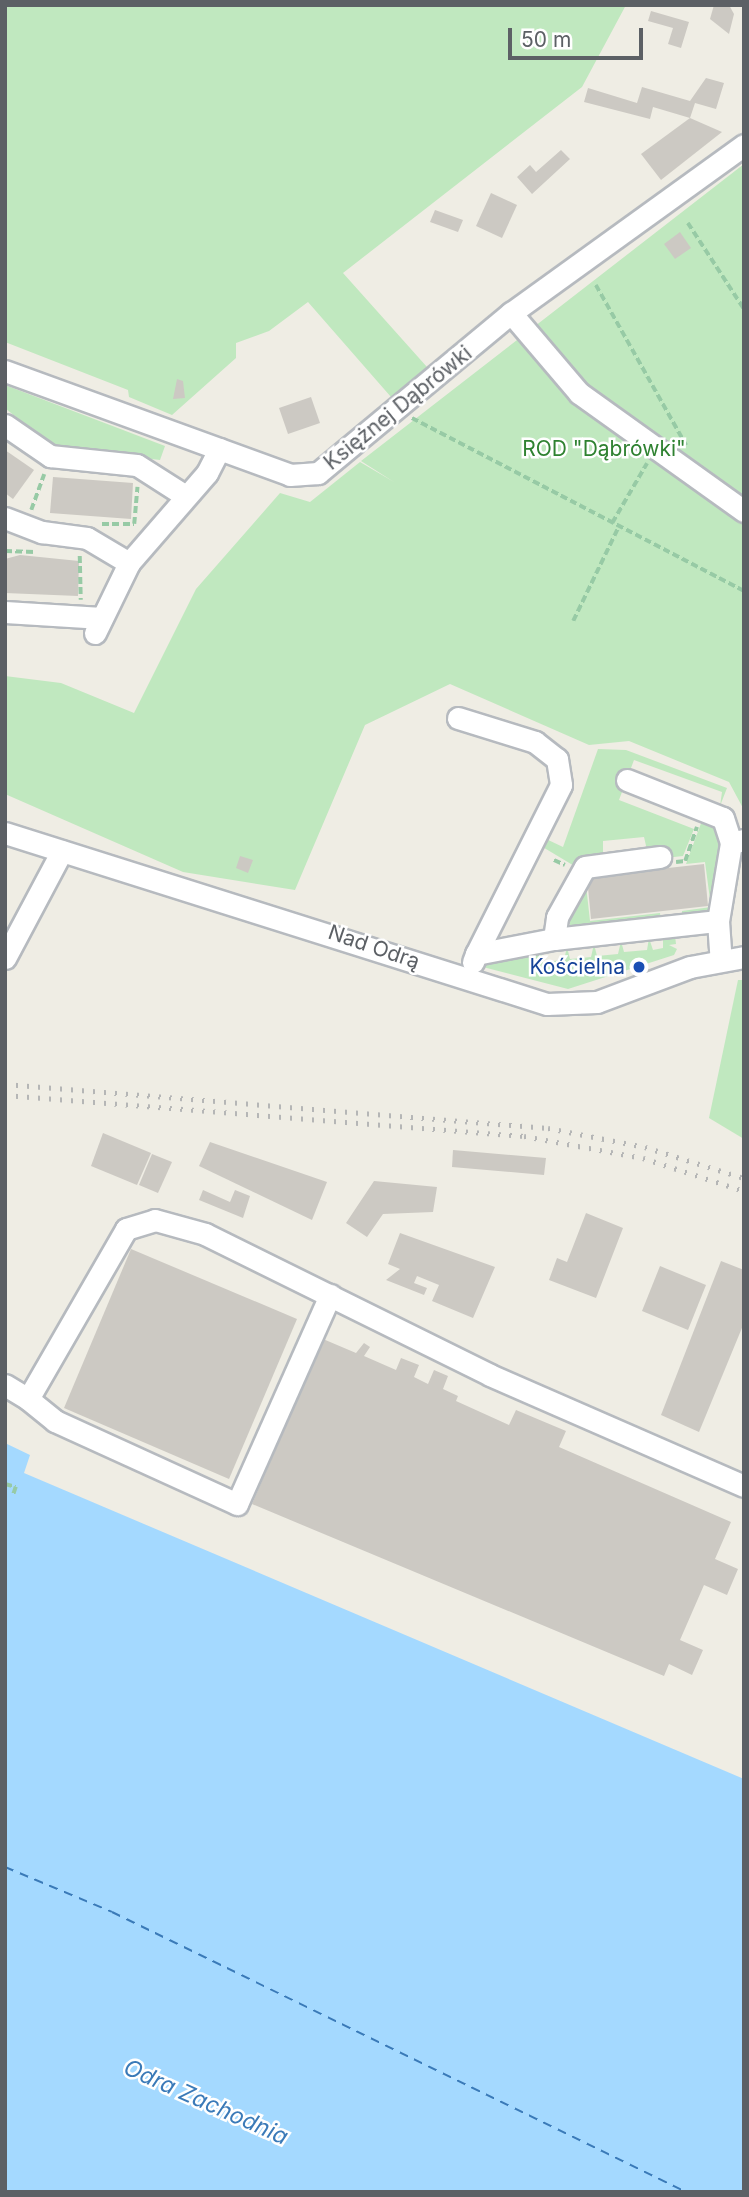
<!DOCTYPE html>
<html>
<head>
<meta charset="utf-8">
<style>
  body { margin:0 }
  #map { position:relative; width:749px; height:2197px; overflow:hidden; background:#efede4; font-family:Inter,sans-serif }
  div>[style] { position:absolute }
  .green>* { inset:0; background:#c0e8bf }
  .water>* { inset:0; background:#a4d9ff }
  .ferry>* { height:2px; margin-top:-1px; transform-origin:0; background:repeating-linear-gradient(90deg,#3a7ab8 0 9px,transparent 0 16px) }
  .building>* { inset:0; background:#ccc9c3 }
  .path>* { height:3.5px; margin-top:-1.75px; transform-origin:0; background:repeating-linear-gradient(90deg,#97caa5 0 7px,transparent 0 10.5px) }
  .roads { filter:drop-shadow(2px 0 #b6babf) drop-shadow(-2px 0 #b6babf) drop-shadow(0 2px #b6babf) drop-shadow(0 -2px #b6babf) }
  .minor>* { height:21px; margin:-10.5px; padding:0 10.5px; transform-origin:10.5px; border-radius:10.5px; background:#fff }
  .rail>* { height:5px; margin-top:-2.5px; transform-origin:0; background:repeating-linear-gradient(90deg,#b5b6b6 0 2px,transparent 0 11px) }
  .dots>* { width:19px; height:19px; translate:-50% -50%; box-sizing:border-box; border:4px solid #fff; border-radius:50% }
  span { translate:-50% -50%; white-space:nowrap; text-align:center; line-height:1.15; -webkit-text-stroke:5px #fff; paint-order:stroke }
  .street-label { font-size:21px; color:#5c6065 }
  .park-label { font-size:21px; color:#2f8231 }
  .transit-label { font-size:21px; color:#164399 }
  .right { translate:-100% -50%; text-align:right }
  .water-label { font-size:23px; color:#3a7ab8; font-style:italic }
  .frame { position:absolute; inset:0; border:7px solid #5c6065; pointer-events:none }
  .scale { position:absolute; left:508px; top:28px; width:135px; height:32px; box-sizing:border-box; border:4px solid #5c6065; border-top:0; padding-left:9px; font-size:21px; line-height:24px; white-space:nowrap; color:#5c6065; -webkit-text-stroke:5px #fff; paint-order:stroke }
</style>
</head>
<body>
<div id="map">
  <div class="green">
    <div style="clip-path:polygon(5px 5px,626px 5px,582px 87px,343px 273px,427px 367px,391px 397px,308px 302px,269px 331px,236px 343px,236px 358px,172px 415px,129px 397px,128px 390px,5px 342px)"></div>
    <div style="clip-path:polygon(744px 164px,744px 810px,729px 782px,629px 741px,589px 745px,450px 684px,365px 725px,295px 890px,183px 872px,5px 794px,5px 676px,61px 683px,134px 713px,196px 589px,280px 493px,310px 502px,360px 462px,394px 482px,361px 461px)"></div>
    <div style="clip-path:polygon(5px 385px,165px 446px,160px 460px,52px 447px,5px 408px)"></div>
    <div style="clip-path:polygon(598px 749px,626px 750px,727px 788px,720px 806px,722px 792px,634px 760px,619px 800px,694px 829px,683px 856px,665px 858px,647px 850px,644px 837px,603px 841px,603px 855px,576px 867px,541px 846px,544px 838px,563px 847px)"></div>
    <div style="clip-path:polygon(703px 818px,717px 824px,723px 861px,714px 911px,682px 917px,682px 911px,711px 907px,705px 862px,686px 864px)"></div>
    <div style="clip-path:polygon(585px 876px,590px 921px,660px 913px,661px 919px,571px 928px,566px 910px)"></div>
    <div style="clip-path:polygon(675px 935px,676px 944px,669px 945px,677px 949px,674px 955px,568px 989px,479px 966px,541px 950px,543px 962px,564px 960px,567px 947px,570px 959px,591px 957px,594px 944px,597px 956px,618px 954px,621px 941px,624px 952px,647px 950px,649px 938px,653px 950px,663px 948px,663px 938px)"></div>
    <div style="clip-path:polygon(738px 980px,744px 980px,744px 1139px,709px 1118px)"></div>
  </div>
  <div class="water">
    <div style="clip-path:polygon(5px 1443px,30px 1455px,24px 1473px,744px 1779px,744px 2192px,5px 2192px)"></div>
  </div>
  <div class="ferry">
    <div style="left:5px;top:1867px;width:116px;rotate:22.8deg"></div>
    <div style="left:112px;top:1912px;width:639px;rotate:26deg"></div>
  </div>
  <div class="building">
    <div style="clip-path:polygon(714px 5px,729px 5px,734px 14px,729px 34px,710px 19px)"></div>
    <div style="clip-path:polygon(651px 11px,689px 22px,681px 48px,668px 44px,673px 28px,648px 21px)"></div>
    <div style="clip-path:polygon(706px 78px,724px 83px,716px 109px,695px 103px,690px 118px,653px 107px,650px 119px,584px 102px,588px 88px,637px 103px,642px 87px,690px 101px)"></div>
    <div style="clip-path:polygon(690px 118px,722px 132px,661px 180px,641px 154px)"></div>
    <div style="clip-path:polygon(561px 150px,570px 159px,532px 194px,517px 177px,530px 165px,536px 172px)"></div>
    <div style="clip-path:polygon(491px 193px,517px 205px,502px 238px,476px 226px)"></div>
    <div style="clip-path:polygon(435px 210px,463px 220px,458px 232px,430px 222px)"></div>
    <div style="clip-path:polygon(680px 232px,691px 248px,675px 259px,664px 244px)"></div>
    <div style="clip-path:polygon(177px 379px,183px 381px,185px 398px,173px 399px)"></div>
    <div style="clip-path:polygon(311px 397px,320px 423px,288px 434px,279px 408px)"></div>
    <div style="clip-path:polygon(5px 450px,34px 470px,13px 499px,5px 493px)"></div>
    <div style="clip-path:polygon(53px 477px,133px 483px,131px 519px,50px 513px)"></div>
    <div style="clip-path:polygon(20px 555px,79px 561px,78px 596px,5px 593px,5px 559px)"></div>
    <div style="clip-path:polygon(240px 856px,253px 860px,248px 873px,236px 868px)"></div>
    <div style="clip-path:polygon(704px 864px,708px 906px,591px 919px,587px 877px)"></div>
    <div style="clip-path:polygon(103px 1133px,151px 1153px,137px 1185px,91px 1166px)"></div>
    <div style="clip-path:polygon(210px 1142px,327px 1182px,312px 1220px,199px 1166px)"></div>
    <div style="clip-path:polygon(453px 1150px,546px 1158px,544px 1175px,452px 1167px)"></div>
    <div style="clip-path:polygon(152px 1154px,172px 1162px,158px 1193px,139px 1185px)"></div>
    <div style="clip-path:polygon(374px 1181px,437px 1187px,433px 1212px,383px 1214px,367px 1237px,346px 1223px)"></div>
    <div style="clip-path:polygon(203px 1190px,230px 1202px,235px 1190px,250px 1196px,243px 1218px,199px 1200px)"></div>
    <div style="clip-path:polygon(586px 1213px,623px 1228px,596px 1298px,549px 1280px,557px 1258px,567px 1262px)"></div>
    <div style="clip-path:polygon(400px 1233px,495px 1267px,473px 1318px,432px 1301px,439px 1285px,417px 1276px,414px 1283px,427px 1288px,424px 1295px,386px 1280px,400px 1269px,388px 1264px)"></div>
    <div style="clip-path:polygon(131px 1249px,297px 1319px,229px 1479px,64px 1408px)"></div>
    <div style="clip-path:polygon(721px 1261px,744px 1270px,744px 1323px,699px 1432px,661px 1415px)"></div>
    <div style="clip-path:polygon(660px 1266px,706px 1285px,688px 1330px,642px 1311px)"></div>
    <div style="clip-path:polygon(323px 1339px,356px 1353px,364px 1343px,370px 1347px,364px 1356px,396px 1370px,401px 1358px,419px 1365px,414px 1377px,428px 1384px,434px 1370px,448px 1376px,443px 1389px,458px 1396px,456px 1401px,509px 1425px,516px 1410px,566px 1431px,559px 1447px,731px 1522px,715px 1559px,738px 1569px,727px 1595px,704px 1585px,680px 1640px,703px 1650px,692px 1675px,669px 1664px,664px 1676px,252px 1504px)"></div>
  </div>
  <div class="path">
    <div style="left:688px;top:223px;width:103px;rotate:56.9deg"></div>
    <div style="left:596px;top:285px;width:184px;rotate:60.6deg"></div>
    <div style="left:412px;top:418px;width:374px;rotate:27.5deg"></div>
    <div style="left:31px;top:510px;width:38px;rotate:-70deg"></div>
    <div style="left:612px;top:523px;width:69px;rotate:-59.7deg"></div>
    <div style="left:102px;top:524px;width:32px"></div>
    <div style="left:134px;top:524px;width:37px;rotate:-85deg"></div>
    <div style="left:5px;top:551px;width:30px;rotate:2deg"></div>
    <div style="left:80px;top:556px;width:44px;rotate:88.7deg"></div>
    <div style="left:573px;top:621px;width:103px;rotate:-64.2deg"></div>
    <div style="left:554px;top:860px;width:12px;rotate:24deg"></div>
    <div style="left:676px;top:862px;width:9px;rotate:-6deg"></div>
    <div style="left:685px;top:861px;width:36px;rotate:-71deg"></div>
    <div style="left:5px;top:1484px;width:11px;rotate:15deg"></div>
    <div style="left:16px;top:1487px;width:9px;rotate:108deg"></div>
  </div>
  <div class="roads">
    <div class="minor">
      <div style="left:511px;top:313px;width:105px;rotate:49.6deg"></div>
      <div style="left:579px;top:393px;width:203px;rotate:35.6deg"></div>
      <div style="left:5px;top:371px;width:303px;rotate:20deg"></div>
      <div style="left:290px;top:475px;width:28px;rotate:-4deg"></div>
      <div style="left:318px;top:473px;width:251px;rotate:-39.7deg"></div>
      <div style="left:511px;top:313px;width:287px;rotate:-35.8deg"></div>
      <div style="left:5px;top:425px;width:55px;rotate:34.6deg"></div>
      <div style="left:50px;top:456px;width:87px;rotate:5.9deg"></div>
      <div style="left:137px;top:465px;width:56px;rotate:32.6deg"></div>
      <div style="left:5px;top:518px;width:40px;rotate:21deg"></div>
      <div style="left:42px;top:532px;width:45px;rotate:7.6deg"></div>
      <div style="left:87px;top:538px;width:49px;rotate:30.8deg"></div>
      <div style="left:5px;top:612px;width:97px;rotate:3.5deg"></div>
      <div style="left:95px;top:633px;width:78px;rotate:-64.1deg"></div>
      <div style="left:129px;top:563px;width:119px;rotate:-49.1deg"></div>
      <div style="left:207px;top:473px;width:27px;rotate:-63deg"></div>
      <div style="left:458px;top:718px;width:81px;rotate:17.3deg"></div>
      <div style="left:535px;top:742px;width:28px;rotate:38deg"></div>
      <div style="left:557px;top:759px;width:26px;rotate:81deg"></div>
      <div style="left:561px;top:785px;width:189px;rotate:116.7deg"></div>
      <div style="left:627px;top:780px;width:103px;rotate:21.6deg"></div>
      <div style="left:723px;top:818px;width:26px;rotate:72deg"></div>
      <div style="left:5px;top:833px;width:568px;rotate:17.51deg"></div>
      <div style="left:547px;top:1004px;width:50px;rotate:-2.3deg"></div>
      <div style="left:597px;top:1002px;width:99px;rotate:-20.6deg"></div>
      <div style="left:690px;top:967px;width:55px;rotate:-10.5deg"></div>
      <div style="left:718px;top:921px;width:39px;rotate:86deg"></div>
      <div style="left:554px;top:939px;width:165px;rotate:-6.3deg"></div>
      <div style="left:718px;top:921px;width:79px;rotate:-80.5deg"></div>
      <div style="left:731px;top:843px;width:13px;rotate:-13deg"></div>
      <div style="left:5px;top:958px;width:121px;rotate:-62deg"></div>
      <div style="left:473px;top:962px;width:9px;rotate:-69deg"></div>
      <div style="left:476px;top:954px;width:79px;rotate:-10.9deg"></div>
      <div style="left:554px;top:939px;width:22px;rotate:-82deg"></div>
      <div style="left:557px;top:917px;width:57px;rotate:-60.8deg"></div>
      <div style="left:585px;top:867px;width:76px;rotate:-7.6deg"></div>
      <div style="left:5px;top:1385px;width:27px;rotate:31deg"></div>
      <div style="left:28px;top:1399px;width:196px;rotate:-60deg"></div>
      <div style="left:126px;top:1229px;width:30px;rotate:-17deg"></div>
      <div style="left:155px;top:1220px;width:52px;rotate:15.6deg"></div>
      <div style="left:205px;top:1234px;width:318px;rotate:26.3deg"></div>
      <div style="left:490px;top:1375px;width:277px;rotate:23.6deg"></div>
      <div style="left:28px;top:1399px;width:35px;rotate:39deg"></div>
      <div style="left:55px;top:1421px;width:200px;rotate:24.5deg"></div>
      <div style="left:237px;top:1504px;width:229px;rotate:-66deg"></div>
    </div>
  </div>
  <div class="rail">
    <div style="left:5px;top:1084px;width:545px;rotate:4.63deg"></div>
    <div style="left:548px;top:1128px;width:99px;rotate:11.1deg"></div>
    <div style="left:645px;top:1147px;width:104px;rotate:17.4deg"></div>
    <div style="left:5px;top:1095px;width:521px;rotate:4.52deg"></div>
    <div style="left:524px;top:1136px;width:121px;rotate:10.5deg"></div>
    <div style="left:643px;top:1158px;width:106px;rotate:18.1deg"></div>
  </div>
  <div class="dots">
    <div style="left:639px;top:967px;background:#1a4fb4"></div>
  </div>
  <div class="street-label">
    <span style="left:398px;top:408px;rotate:-39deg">Księżnej Dąbrówki</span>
    <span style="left:374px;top:947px;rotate:19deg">Nad Odrą</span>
  </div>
  <div class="park-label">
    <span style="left:604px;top:449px">ROD "Dąbrówki"</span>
  </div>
  <div class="transit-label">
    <span class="right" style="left:625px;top:967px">Kościelna</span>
  </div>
  <div class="water-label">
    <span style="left:206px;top:2102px;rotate:24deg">Odra Zachodnia</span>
  </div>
  <div class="frame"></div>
  <div class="scale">50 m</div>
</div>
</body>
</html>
